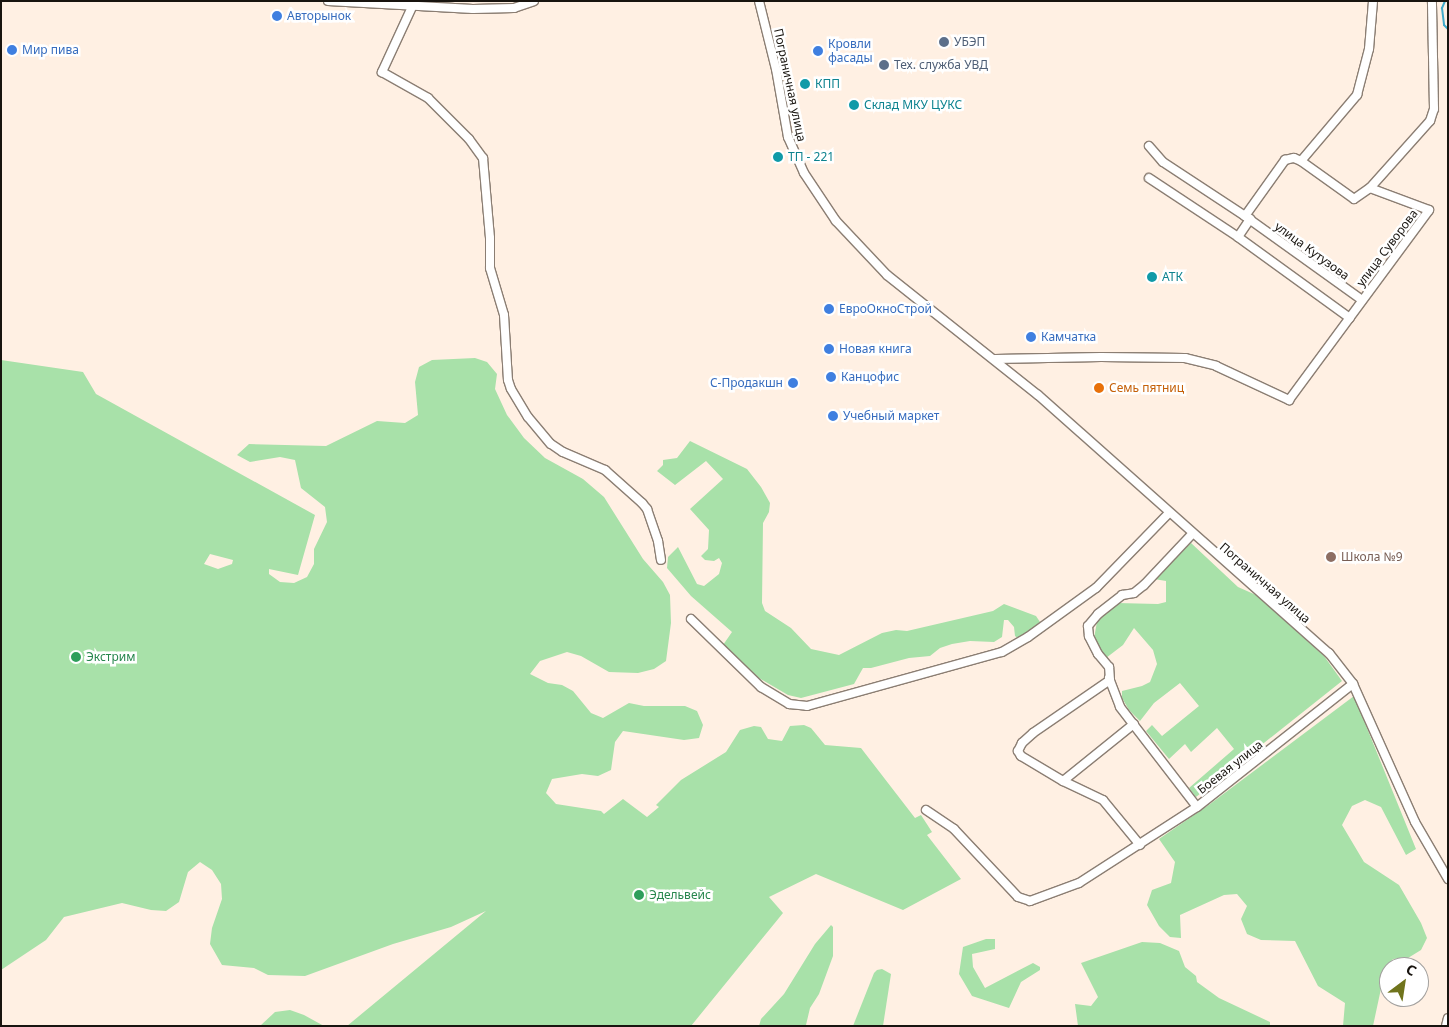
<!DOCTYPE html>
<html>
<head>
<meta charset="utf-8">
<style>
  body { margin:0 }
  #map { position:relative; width:1449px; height:1027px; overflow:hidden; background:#fff0e3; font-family:"Noto Sans",sans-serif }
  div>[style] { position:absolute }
  .green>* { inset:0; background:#a8e1a9 }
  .stream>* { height:2px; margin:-1px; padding:0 1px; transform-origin:1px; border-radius:1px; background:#41aaca }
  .roads { filter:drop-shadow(1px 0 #8b7e73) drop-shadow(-1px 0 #8b7e73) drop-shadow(0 1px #8b7e73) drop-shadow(0 -1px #8b7e73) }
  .minor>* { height:8px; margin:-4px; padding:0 4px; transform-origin:4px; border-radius:4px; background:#fff }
  .dots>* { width:14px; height:14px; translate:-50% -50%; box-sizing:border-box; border:2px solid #fff; border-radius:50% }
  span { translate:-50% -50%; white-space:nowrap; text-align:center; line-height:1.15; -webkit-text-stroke:5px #fff; paint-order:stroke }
  .shop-label { font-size:12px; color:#366cbe }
  .left { translate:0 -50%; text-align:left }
  .right { translate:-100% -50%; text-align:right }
  .service-label { font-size:12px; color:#4e5e75 }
  .culture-label { font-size:12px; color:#0d838f }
  .street-label { font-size:12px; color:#18140f }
  .food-label { font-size:12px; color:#c56008 }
  .education-label { font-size:12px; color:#785e54 }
  .leisure-label { font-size:12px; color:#27864d }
  .frame { position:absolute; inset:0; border:2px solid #18140f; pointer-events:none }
  .north { position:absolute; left:1379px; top:957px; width:50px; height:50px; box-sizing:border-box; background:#fff; border:1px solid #a3a19f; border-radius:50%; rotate:31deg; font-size:14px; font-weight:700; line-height:20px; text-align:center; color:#18140f }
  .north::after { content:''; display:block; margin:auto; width:18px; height:22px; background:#70741c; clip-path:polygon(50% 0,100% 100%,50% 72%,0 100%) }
</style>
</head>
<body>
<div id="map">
  <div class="green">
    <div style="clip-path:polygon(evenodd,475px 358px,487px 362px,497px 374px,495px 389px,507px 415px,524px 438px,545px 458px,583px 479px,604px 497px,643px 559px,663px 582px,670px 595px,671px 623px,666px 661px,654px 669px,638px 673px,609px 672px,581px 656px,567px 652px,540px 661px,530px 674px,548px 683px,562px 685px,573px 691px,591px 713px,603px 718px,629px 703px,644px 706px,685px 706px,697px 711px,703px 725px,699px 738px,684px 740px,623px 731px,615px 742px,611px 770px,598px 776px,582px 774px,552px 779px,546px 793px,556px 804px,601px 811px,604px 814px,623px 799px,647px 817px,659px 807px,656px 805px,681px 780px,726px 752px,740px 730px,754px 726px,761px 727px,768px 739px,782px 741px,790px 726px,804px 725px,811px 728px,825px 745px,861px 748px,915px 818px,921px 815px,932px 832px,927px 835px,961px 879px,903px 910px,816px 874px,769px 897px,783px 913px,691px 1026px,347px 1026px,486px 911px,451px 927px,393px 944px,305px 976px,268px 975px,254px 968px,222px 965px,210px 944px,212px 928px,222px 899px,221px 884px,212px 870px,200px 862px,188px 872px,179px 902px,166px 911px,151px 910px,122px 903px,64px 917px,46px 940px,1px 970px,1px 360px,83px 372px,96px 394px,315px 515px,298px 575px,269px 569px,269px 574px,280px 582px,294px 583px,307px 577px,314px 564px,314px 549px,327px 522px,325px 507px,301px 488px,295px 460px,280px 457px,250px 462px,237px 455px,249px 444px,326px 446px,377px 421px,405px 423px,418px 415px,415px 382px,419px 367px,432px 360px,475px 358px,210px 554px,233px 560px,232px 564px,218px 569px,204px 564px,210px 554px)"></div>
    <div style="clip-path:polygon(690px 441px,747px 469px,761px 487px,770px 503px,769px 512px,763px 523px,762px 603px,765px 611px,791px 628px,811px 649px,839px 655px,882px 633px,896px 630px,907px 631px,993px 611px,1004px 604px,1036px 616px,1040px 622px,1038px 627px,1019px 639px,1015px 636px,1014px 627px,1008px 620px,1004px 620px,1002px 637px,994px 642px,970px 641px,952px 644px,940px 648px,930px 656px,909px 658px,871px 668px,863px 668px,854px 684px,801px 698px,788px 695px,759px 678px,723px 645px,732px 632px,691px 596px,667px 568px,668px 557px,678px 547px,697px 584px,704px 586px,719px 574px,722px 563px,719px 558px,714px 561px,705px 560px,701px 556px,708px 549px,709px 530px,690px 509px,723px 479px,706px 461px,675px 485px,657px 471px,663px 465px,663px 460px,677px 458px)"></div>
    <div style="clip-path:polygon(1191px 543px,1238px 587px,1256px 595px,1324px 656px,1342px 681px,1196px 797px,1189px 788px,1234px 749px,1217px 728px,1191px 752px,1185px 744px,1169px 759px,1146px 731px,1152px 725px,1162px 736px,1199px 706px,1180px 683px,1154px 703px,1140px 721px,1129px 710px,1122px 698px,1122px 691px,1142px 686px,1150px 682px,1157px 664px,1153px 650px,1134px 628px,1123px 645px,1106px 658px,1094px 638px,1097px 622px,1102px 614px,1117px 603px,1158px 604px,1166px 602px,1166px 581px,1154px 579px)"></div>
    <div style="clip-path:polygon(1354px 696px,1416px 849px,1406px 855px,1381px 807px,1365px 800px,1352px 806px,1342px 825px,1364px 862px,1399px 885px,1421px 923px,1427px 938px,1421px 950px,1408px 958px,1393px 959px,1385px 970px,1373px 1026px,1343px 1026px,1345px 1003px,1318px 986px,1295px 941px,1261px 940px,1247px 934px,1241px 919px,1247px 906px,1237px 894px,1224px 895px,1180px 915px,1181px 938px,1170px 937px,1159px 926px,1147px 905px,1152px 890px,1171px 883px,1175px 862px,1159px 839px,1210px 804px)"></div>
    <div style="clip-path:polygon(831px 925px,833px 927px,833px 956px,819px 994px,810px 1008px,806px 1025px,759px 1026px,761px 1019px,784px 994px,815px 944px)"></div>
    <div style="clip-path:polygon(986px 939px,995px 939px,995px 949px,972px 954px,973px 967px,985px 988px,1033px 963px,1040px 967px,1040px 970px,1021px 982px,1009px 1008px,972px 996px,959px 974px,963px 947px)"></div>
    <div style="clip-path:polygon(1142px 942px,1160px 943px,1179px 951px,1185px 967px,1196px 976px,1197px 982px,1219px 998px,1270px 1022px,1270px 1026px,1078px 1026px,1075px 1004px,1091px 1006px,1098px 997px,1081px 963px)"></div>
    <div style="clip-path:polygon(882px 969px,891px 974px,883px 1026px,853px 1026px,874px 973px,877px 970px)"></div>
    <div style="clip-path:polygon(290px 1010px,304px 1015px,324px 1026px,260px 1026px,275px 1012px)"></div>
  </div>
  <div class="stream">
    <div style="left:1445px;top:1px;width:8px;rotate:113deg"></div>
    <div style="left:1442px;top:8px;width:17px;rotate:83deg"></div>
    <div style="left:1444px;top:25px;width:6px;rotate:45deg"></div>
  </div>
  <div class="roads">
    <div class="minor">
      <div style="left:328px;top:1px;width:145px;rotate:3.2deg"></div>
      <div style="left:473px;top:9px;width:41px;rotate:-1.4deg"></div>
      <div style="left:514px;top:8px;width:21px;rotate:-19deg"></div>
      <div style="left:759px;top:1px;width:70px;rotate:76deg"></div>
      <div style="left:776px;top:69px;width:69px;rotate:80deg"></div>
      <div style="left:788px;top:137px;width:39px;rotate:66deg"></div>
      <div style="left:804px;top:173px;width:58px;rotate:56.3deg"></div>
      <div style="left:836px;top:221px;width:74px;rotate:46.6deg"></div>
      <div style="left:887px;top:275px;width:193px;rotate:38.5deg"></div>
      <div style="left:1038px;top:395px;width:389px;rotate:41.6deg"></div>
      <div style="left:1329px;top:653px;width:39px;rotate:52deg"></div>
      <div style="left:1353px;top:684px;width:151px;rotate:65.8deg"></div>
      <div style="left:1415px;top:822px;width:66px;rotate:59.9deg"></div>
      <div style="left:412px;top:7px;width:72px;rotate:114.8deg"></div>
      <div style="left:382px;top:72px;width:53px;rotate:29.5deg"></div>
      <div style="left:428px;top:98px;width:58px;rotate:45deg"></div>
      <div style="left:469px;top:139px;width:24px;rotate:54deg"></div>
      <div style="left:483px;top:158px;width:80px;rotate:85deg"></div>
      <div style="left:490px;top:238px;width:30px;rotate:90deg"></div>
      <div style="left:490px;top:268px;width:49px;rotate:73.4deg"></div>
      <div style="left:504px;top:315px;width:65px;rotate:86.5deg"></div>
      <div style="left:508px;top:380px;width:9px;rotate:72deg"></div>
      <div style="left:511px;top:389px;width:33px;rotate:59deg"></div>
      <div style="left:528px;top:417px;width:35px;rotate:50deg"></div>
      <div style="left:551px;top:444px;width:14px;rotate:34deg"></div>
      <div style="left:563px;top:452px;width:46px;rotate:23.2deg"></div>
      <div style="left:605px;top:470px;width:50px;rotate:41.7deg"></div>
      <div style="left:642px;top:503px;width:8px;rotate:50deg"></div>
      <div style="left:647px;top:509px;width:34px;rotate:71deg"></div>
      <div style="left:658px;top:541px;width:19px;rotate:81deg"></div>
      <div style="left:1149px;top:146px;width:21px;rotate:49deg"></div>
      <div style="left:1163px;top:162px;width:98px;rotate:33.4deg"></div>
      <div style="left:1245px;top:216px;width:144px;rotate:35.7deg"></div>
      <div style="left:1301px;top:161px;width:87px;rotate:-49.7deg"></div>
      <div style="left:1357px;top:95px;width:48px;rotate:-75.4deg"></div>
      <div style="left:1369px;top:49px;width:48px;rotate:-85.2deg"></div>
      <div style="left:1149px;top:178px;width:107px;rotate:33.5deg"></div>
      <div style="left:1238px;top:237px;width:138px;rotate:35.9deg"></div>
      <div style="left:1245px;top:216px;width:69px;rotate:-54.5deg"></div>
      <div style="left:1285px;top:160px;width:9px;rotate:-13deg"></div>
      <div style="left:1294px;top:158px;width:8px;rotate:23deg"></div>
      <div style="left:1301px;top:161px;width:65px;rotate:35.6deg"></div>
      <div style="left:1354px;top:199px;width:19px;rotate:-35deg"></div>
      <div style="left:1238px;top:237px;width:22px;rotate:-56deg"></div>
      <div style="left:995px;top:359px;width:106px;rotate:-1.1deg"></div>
      <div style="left:1101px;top:357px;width:84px;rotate:0.7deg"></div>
      <div style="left:1185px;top:358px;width:32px;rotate:14deg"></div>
      <div style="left:1216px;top:366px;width:81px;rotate:25deg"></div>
      <div style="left:1289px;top:400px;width:236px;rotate:-53.6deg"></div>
      <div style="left:1429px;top:210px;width:63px;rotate:-159.6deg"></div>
      <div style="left:1370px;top:188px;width:90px;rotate:-48.2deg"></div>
      <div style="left:1430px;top:121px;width:13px;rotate:-72deg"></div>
      <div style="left:1434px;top:109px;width:108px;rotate:-91.1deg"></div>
      <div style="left:691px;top:619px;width:98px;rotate:44.2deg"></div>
      <div style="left:761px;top:687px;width:33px;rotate:31deg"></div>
      <div style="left:789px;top:704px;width:18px;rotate:6deg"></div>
      <div style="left:807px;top:706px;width:202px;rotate:-15.5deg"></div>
      <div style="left:1002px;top:652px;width:30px;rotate:-30deg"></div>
      <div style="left:1028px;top:637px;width:84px;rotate:-35.8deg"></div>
      <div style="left:1096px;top:588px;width:105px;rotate:-45.8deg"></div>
      <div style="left:1109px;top:678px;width:31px;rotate:69deg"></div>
      <div style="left:1120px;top:707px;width:126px;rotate:52.4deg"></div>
      <div style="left:1197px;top:807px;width:199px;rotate:-38.3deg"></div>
      <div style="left:1063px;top:781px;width:91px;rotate:-38.8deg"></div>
      <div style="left:926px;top:810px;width:34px;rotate:34deg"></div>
      <div style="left:954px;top:829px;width:93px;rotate:46.7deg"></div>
      <div style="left:1018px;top:897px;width:13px;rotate:18deg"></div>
      <div style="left:1030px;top:901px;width:52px;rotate:-20.2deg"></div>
      <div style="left:1079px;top:883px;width:140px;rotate:-32.8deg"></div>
      <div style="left:1140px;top:845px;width:58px;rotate:-129.4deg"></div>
      <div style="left:1103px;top:800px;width:44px;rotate:-154.6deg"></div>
      <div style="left:1063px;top:781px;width:49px;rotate:-149.2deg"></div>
      <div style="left:1021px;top:756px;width:6px;rotate:-121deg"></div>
      <div style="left:1018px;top:751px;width:9px;rotate:-63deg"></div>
      <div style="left:1022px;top:743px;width:15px;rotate:-42deg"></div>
      <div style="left:1033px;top:733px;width:93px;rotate:-34.5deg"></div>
      <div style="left:1110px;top:680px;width:13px;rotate:-94deg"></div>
      <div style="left:1109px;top:667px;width:17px;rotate:-130deg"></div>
      <div style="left:1098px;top:654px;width:20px;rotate:-117deg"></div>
      <div style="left:1089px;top:636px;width:10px;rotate:-96deg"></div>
      <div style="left:1088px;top:626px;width:16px;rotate:-50deg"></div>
      <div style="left:1098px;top:614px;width:31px;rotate:-38deg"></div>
      <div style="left:1122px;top:595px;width:12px;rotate:-9deg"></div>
      <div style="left:1134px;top:593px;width:13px;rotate:-39deg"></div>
      <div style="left:1144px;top:585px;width:70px;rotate:-46.7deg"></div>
      <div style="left:1446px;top:1026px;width:8px;rotate:-76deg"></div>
    </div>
  </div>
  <div class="dots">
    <div style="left:277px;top:16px;background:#3f7fe0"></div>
    <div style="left:944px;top:42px;background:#5c6f8a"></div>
    <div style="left:12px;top:50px;background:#3f7fe0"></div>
    <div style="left:818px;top:51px;background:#3f7fe0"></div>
    <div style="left:884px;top:65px;background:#5c6f8a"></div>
    <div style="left:805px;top:84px;background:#0f9aa8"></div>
    <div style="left:854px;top:105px;background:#0f9aa8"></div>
    <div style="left:778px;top:157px;background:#0f9aa8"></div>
    <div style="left:1152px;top:277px;background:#0f9aa8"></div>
    <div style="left:829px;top:309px;background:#3f7fe0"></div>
    <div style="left:1031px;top:337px;background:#3f7fe0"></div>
    <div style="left:829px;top:349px;background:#3f7fe0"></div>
    <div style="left:831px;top:377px;background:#3f7fe0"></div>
    <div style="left:793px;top:383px;background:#3f7fe0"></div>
    <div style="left:1099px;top:388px;background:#e8710a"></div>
    <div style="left:833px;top:416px;background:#3f7fe0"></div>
    <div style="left:1331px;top:557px;background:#8d6e63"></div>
    <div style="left:76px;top:657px;background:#2e9e5b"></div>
    <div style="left:639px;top:895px;background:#2e9e5b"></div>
  </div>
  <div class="shop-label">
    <span class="left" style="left:287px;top:16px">Авторынок</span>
    <span class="left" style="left:828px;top:51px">Кровли<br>фасады</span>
    <span class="left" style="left:22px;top:50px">Мир пива</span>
    <span class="left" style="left:839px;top:309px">ЕвроОкноСтрой</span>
    <span class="left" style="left:1041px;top:337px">Камчатка</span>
    <span class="left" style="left:839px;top:349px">Новая книга</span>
    <span class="left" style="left:841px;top:377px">Канцофис</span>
    <span class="right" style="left:783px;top:383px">С-Продакшн</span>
    <span class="left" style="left:843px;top:416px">Учебный маркет</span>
  </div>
  <div class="service-label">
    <span class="left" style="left:954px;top:42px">УБЭП</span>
    <span class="left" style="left:894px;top:65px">Тех. служба УВД</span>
  </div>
  <div class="culture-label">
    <span class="left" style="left:815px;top:84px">КПП</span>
    <span class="left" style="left:864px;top:105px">Склад МКУ ЦУКС</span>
    <span class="left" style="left:788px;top:157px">ТП - 221</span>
    <span class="left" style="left:1162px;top:277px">АТК</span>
  </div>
  <div class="street-label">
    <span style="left:790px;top:85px;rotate:78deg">Пограничная улица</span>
    <span style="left:1387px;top:248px;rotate:-53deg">улица Суворова</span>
    <span style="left:1312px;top:251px;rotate:36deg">улица Кутузова</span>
    <span style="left:1265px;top:583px;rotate:41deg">Пограничная улица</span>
    <span style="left:1230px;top:767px;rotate:-38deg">Боевая улица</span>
  </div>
  <div class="food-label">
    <span class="left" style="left:1109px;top:388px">Семь пятниц</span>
  </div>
  <div class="education-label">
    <span class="left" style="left:1341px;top:557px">Школа №9</span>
  </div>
  <div class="leisure-label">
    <span class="left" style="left:86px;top:657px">Экстрим</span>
    <span class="left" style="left:649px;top:895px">Эдельвейс</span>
  </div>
  <div class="frame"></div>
  <div class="north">С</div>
</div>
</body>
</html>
